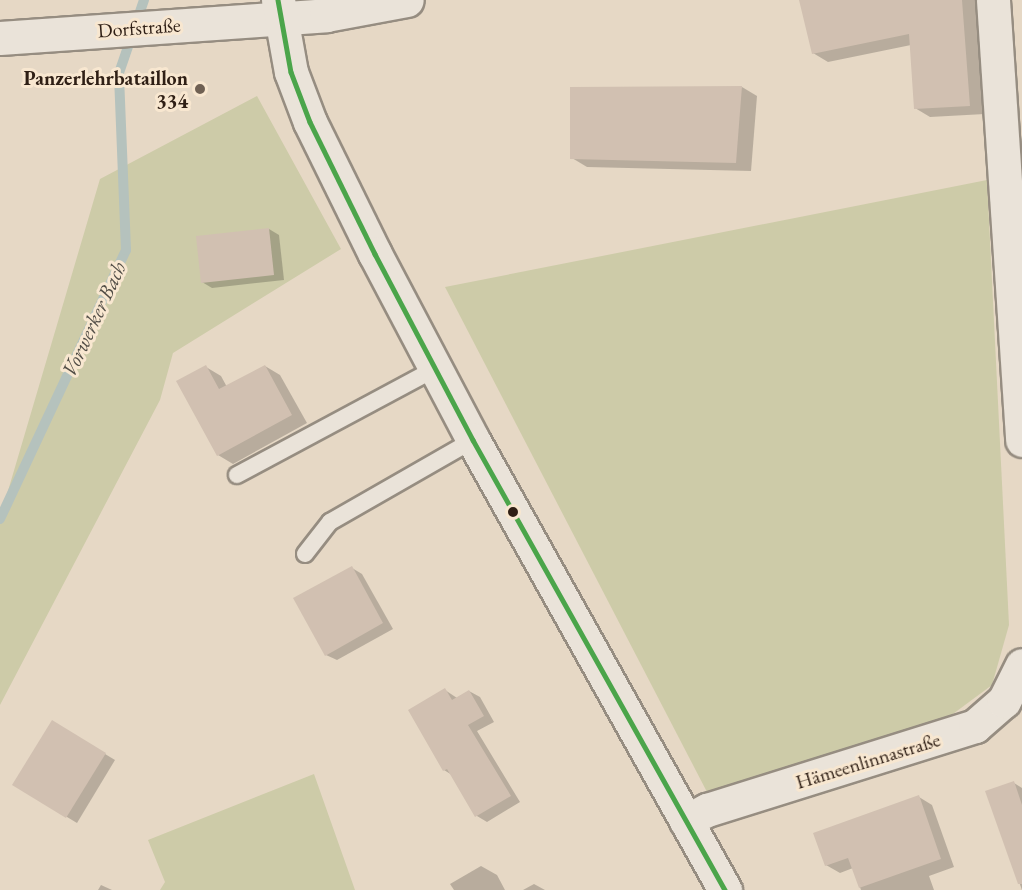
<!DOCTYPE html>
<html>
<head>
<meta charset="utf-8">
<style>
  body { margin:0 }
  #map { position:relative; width:1022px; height:890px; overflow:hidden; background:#e6d8c5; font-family:"EB Garamond",serif }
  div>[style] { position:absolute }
  .green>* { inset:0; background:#cdcba8 }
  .shadow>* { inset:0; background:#0003 }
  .stream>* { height:10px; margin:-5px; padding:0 5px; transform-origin:5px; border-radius:5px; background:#b5c2bd }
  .building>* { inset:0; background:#d1c0b1 }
  .roads { filter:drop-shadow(2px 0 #968d81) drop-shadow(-2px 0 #968d81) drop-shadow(0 2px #968d81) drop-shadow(0 -2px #968d81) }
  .lane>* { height:16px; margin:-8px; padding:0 8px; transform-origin:8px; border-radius:8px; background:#eae3d9 }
  .street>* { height:33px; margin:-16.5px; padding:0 16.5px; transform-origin:16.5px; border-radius:16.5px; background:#eae3d9 }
  .secondary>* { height:33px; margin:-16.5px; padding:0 16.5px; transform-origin:16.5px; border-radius:16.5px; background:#eae3d9 }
  .bus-1>* { height:4.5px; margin:-2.25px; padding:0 2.25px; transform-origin:2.25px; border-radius:2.25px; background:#4ba54a }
  .dots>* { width:16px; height:16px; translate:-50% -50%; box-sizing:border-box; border:3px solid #f8e7d0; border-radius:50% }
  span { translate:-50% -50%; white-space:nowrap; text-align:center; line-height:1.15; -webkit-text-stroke:6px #f8e7d0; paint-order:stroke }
  .street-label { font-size:20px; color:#2f1f15 }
  .poi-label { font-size:20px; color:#2f1f15; font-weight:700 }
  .right { translate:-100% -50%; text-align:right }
  .water-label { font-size:21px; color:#514d46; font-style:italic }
</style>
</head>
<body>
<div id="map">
  <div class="green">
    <div style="clip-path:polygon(257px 96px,341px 249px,173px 353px,160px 400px,0 705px,0 518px,100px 179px)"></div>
    <div style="clip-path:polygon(987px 180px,1009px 625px,992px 685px,934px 728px,707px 792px,445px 287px)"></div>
    <div style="clip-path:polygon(314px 774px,355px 890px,160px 890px,165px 882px,148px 840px)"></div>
  </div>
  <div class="shadow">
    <div style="clip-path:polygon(801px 0,976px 0,985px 114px,930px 117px,915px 108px,911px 45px,828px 62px,813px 53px)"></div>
    <div style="clip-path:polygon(742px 87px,757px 96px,751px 171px,587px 167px,572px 158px)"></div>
    <div style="clip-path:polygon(269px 229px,279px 235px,284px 280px,212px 288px,202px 282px)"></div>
    <div style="clip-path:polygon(265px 366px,280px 375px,307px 423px,233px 464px,218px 455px,206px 367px,221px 376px,227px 387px)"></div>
    <div style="clip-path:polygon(352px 568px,362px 574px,393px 629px,337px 660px,326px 655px)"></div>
    <div style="clip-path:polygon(445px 690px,457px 698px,469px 691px,480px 697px,494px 722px,477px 731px,520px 802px,487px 822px,477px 816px,452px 775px,444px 770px)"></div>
    <div style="clip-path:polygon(52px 722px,115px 760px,77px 823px,14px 785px)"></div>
    <div style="clip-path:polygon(1014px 783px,1022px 788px,1022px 890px,987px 792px)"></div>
    <div style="clip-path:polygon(919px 797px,932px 805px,954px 867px,929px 876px,934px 890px,861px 890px,853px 868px,840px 873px,826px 865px)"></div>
    <div style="clip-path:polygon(481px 866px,497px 875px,505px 890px,454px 890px,450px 884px)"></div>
    <div style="clip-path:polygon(534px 884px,545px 890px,523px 890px)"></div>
    <div style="clip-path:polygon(101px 885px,112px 890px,98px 890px)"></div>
  </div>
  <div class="stream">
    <div style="left:0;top:519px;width:297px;rotate:-64.9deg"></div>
    <div style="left:126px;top:250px;width:177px;rotate:-92.3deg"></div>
    <div style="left:119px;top:73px;width:77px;rotate:-71.1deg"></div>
  </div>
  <div class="building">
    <div style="clip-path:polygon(799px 0,962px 0,970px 106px,914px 109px,909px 34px,812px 54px)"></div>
    <div style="clip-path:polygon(742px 86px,736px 163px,570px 159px,570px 87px)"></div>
    <div style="clip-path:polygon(269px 228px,274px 275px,201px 283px,196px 236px)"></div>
    <div style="clip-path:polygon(206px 365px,219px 389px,265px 365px,292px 415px,217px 456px,176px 381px)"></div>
    <div style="clip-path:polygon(352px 566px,383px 623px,325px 656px,293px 598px)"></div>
    <div style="clip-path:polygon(445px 688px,452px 700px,469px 690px,484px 716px,468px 725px,511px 796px,475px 817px,447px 769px,443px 771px,408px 710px)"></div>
    <div style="clip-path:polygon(52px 720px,106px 753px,66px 818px,12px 785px)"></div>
    <div style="clip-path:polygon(1014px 781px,1022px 805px,1022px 884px,1018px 884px,985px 791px)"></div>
    <div style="clip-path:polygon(919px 795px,941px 859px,859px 888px,848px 858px,825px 866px,813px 833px)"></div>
  </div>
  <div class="roads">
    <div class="lane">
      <div style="left:237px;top:475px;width:225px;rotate:-28.2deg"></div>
      <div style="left:305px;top:554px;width:41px;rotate:-52deg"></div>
      <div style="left:330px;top:522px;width:165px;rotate:-29.8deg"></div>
    </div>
    <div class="street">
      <div style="left:993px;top:0;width:441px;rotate:86.2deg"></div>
      <div style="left:0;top:38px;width:327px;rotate:-4deg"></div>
      <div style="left:326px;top:15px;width:82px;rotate:-10.5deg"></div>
      <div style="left:686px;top:821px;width:24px;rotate:-28deg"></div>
      <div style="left:707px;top:810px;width:281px;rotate:-17.4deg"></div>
      <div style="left:975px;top:726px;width:38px;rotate:-41deg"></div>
      <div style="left:1004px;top:701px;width:40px;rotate:-63.4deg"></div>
    </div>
    <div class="secondary">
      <div style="left:278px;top:0;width:73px;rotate:79.8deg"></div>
      <div style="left:291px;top:72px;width:53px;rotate:69.2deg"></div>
      <div style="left:310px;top:122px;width:147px;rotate:63.8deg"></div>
      <div style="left:375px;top:254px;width:210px;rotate:62.2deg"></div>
      <div style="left:473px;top:440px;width:516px;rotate:60.75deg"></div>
    </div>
  </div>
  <div class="bus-1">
    <div style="left:278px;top:0;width:73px;rotate:79.8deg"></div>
    <div style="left:291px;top:72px;width:53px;rotate:69.2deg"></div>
    <div style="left:310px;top:122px;width:147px;rotate:63.8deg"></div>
    <div style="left:375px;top:254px;width:210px;rotate:62.2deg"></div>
    <div style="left:473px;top:440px;width:516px;rotate:60.75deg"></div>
  </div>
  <div class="dots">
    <div style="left:200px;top:89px;background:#6f6053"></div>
    <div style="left:513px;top:512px;background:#2f1f15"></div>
  </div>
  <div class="street-label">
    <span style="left:139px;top:28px;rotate:-4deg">Dorfstraße</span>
    <span style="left:868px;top:761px;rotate:-17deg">Hämeenlinnastraße</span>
  </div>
  <div class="poi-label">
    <span class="right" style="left:188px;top:90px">Panzerlehrbataillon<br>334</span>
  </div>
  <div class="water-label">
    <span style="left:94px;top:319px;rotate:-65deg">Vorwerker Bach</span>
  </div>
</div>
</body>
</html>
